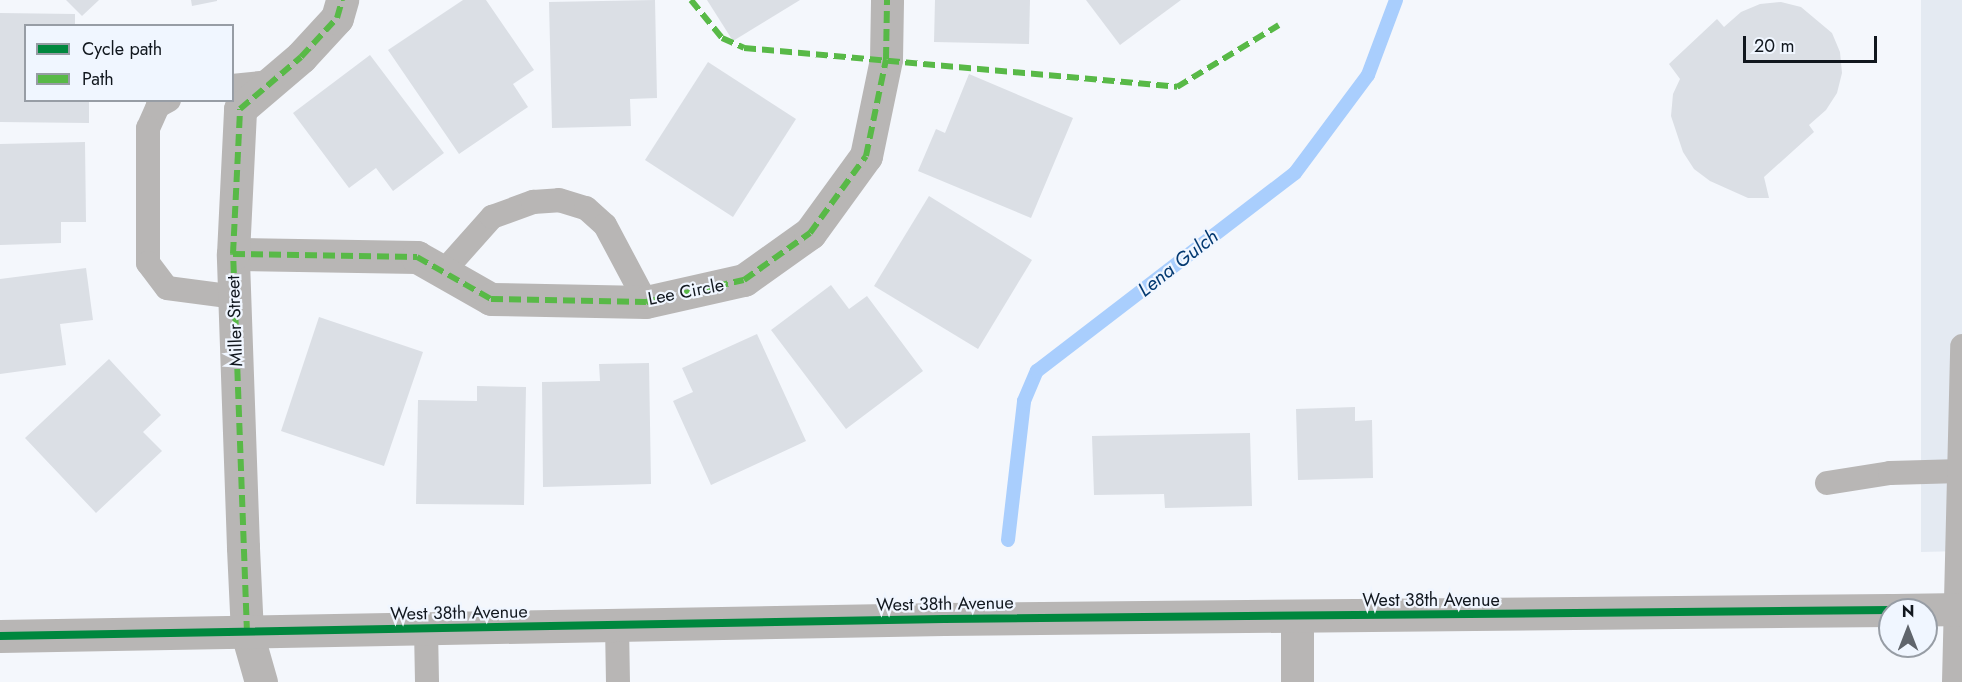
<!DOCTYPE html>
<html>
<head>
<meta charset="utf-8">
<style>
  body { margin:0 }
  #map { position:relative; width:1962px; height:682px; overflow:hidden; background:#f4f7fc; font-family:Jost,sans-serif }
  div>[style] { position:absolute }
  .built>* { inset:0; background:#e4eaf2 }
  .stream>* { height:14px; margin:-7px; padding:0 7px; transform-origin:7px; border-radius:7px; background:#a9cefd }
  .building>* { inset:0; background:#dbdfe5 }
  .service>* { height:24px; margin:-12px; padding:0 12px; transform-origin:12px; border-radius:12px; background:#b8b6b5 }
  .minor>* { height:33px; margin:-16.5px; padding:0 16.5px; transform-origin:16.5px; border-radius:16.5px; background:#b8b6b5 }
  .tertiary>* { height:33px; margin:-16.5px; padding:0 16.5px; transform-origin:16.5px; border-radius:16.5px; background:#b8b6b5 }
  .quiet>* { height:6px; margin-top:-3px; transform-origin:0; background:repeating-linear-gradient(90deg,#58b947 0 12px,transparent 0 18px) }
  .cycleway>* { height:8px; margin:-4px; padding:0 4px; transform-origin:4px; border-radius:4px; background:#00873e }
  span { translate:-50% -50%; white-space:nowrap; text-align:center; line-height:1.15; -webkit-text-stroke:4.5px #f0f6ff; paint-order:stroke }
  .street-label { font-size:18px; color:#11171e }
  .water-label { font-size:20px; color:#033971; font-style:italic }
  .legend { position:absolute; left:24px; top:24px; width:210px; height:78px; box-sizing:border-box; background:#f0f6ff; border:2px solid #979da5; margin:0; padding:8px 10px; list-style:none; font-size:18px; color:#11171e }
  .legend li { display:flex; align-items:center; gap:12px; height:30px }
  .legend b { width:30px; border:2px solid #979da5 }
  .north { position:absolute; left:1878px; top:598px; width:60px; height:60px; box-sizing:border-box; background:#f0f6ff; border:2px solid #979da5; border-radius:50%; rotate:0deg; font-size:16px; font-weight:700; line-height:24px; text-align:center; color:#11171e }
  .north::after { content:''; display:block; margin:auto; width:21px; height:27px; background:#60656c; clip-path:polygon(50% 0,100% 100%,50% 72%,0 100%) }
  .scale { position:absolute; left:1743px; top:36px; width:134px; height:27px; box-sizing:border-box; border:3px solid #11171e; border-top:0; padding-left:8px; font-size:18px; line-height:21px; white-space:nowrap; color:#11171e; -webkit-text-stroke:4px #f0f6ff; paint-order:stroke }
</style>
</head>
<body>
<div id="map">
  <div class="built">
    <div style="clip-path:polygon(1921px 0,1962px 0,1962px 551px,1921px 552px)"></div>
  </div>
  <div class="stream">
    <div style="left:1008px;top:540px;width:140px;rotate:-83.4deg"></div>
    <div style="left:1024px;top:401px;width:33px;rotate:-67deg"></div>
    <div style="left:1037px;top:371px;width:325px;rotate:-37.5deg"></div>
    <div style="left:1295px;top:173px;width:122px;rotate:-53.3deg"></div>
    <div style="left:1368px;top:75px;width:80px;rotate:-69.5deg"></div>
  </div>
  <div class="building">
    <div style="clip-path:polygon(66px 0,99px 0,82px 16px)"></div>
    <div style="clip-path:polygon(191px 0,217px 0,217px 1px,192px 6px)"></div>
    <div style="clip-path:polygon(463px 0,486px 0,534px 70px,513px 84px,528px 107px,459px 154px,388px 50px)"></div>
    <div style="clip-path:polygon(655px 0,657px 98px,630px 99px,631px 126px,552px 128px,549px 2px)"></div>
    <div style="clip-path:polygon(707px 0,800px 0,733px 41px)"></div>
    <div style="clip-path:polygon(935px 0,1030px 0,1029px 44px,934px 42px)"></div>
    <div style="clip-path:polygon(1086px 0,1181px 0,1120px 45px)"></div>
    <div style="clip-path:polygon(1781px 2px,1801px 7px,1832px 33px,1840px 52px,1842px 73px,1837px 93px,1826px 110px,1809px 125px,1814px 132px,1764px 177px,1769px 198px,1748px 198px,1710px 181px,1694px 169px,1683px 152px,1671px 116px,1673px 94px,1680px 79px,1669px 64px,1717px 19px,1724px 27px,1741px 12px,1760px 4px)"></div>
    <div style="clip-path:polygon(0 13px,75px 14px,75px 26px,26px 26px,26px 100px,89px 100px,89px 123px,0 122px)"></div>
    <div style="clip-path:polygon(370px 55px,444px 153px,393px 191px,376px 168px,349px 188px,293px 113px)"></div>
    <div style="clip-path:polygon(708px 62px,796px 119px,733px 217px,645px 160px)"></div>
    <div style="clip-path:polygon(969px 74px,1073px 118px,1031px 218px,918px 171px,936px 129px,945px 133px)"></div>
    <div style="clip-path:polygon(85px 142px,86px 222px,61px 222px,61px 243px,0 245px,0 144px)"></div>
    <div style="clip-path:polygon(929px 196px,1032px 260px,978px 349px,874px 286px)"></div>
    <div style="clip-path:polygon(86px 268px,93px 320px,60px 324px,66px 365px,0 374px,0 279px)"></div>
    <div style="clip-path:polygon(831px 285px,849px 309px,867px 296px,923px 371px,846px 429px,771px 330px)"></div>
    <div style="clip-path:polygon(319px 317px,423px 352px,384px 466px,281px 431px)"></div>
    <div style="clip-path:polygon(757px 334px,806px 441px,711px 485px,673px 401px,693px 392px,682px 368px)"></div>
    <div style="clip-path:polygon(109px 359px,161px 415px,143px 432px,162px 451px,96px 513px,25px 438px)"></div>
    <div style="clip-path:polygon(649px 363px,651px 484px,543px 487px,542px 382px,600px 381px,599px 364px)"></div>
    <div style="clip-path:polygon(477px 386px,526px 387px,524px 505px,416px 504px,418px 400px,477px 401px)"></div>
    <div style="clip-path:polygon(1355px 407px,1355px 421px,1372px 420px,1373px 478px,1298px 480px,1296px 409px)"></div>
    <div style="clip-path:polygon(1250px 433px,1252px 506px,1165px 508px,1164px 494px,1094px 495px,1092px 436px)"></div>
  </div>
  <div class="service">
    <div style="left:232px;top:86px;width:39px;rotate:-6deg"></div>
    <div style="left:169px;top:100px;width:13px;rotate:151deg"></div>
    <div style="left:158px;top:106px;width:24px;rotate:114deg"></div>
    <div style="left:148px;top:128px;width:135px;rotate:90deg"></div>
    <div style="left:148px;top:263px;width:31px;rotate:53deg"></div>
    <div style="left:167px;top:288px;width:69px;rotate:7.5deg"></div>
    <div style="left:443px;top:272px;width:74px;rotate:-48.3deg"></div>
    <div style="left:492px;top:217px;width:44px;rotate:-20.1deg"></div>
    <div style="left:533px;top:202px;width:26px;rotate:-4deg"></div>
    <div style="left:559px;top:200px;width:28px;rotate:17deg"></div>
    <div style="left:586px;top:208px;width:25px;rotate:42deg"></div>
    <div style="left:605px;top:225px;width:87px;rotate:62deg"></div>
    <div style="left:1827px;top:483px;width:64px;rotate:-9deg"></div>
    <div style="left:1890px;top:473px;width:71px;rotate:-1.6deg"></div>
    <div style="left:617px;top:625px;width:57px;rotate:89deg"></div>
    <div style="left:426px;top:629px;width:53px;rotate:88.9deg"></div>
    <div style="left:1954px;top:682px;width:336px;rotate:-88.6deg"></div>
  </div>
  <div class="minor">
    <div style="left:233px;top:254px;width:184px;rotate:0.9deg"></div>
    <div style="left:417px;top:257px;width:85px;rotate:29.6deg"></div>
    <div style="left:491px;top:299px;width:155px;rotate:1.1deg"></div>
    <div style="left:646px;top:302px;width:100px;rotate:-12.7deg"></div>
    <div style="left:744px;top:280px;width:81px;rotate:-35.5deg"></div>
    <div style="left:810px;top:233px;width:95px;rotate:-54deg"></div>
    <div style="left:866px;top:156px;width:99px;rotate:-78.3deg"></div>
    <div style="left:886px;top:59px;width:59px;rotate:-89deg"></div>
    <div style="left:1297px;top:616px;width:66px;rotate:90deg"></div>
    <div style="left:261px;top:682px;width:51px;rotate:-105.9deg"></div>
    <div style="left:247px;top:633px;width:86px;rotate:-92.7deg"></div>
    <div style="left:243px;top:547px;width:293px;rotate:-92deg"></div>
    <div style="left:233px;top:254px;width:145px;rotate:-87.2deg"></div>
    <div style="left:240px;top:109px;width:80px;rotate:-40.4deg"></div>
    <div style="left:301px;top:57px;width:53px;rotate:-47.3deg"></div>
    <div style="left:337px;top:18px;width:19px;rotate:-74deg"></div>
  </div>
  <div class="tertiary">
    <div style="left:1894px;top:610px;width:68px;rotate:-0.8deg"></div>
    <div style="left:0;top:636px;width:944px;rotate:-1.03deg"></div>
    <div style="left:944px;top:619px;width:946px;rotate:-0.55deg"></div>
  </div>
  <div class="quiet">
    <div style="left:691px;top:0;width:49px;rotate:50.8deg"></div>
    <div style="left:722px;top:38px;width:24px;rotate:24deg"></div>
    <div style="left:744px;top:48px;width:435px;rotate:5.1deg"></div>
    <div style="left:1177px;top:87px;width:119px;rotate:-31.3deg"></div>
    <div style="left:233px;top:254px;width:184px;rotate:0.9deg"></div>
    <div style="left:417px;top:257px;width:85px;rotate:29.6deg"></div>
    <div style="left:491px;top:299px;width:155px;rotate:1.1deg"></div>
    <div style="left:646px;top:302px;width:100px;rotate:-12.7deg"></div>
    <div style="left:744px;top:280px;width:81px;rotate:-35.5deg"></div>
    <div style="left:810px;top:233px;width:95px;rotate:-54deg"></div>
    <div style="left:866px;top:156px;width:99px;rotate:-78.3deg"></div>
    <div style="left:886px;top:59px;width:59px;rotate:-89deg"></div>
    <div style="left:247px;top:633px;width:379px;rotate:-92.1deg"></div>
    <div style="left:233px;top:254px;width:145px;rotate:-87.2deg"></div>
    <div style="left:240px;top:109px;width:80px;rotate:-40.4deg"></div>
    <div style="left:301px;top:57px;width:53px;rotate:-47.3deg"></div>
    <div style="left:337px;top:18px;width:19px;rotate:-74deg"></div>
  </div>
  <div class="cycleway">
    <div style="left:0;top:636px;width:944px;rotate:-1.03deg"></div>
    <div style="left:944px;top:619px;width:946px;rotate:-0.55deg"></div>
  </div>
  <div class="street-label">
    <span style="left:686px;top:292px;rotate:-11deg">Lee Circle</span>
    <span style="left:235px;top:321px;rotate:-92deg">Miller Street</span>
    <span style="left:1431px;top:600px">West 38th Avenue</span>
    <span style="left:945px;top:604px;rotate:-1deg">West 38th Avenue</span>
    <span style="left:459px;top:613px;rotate:-1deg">West 38th Avenue</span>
  </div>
  <div class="water-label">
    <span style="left:1178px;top:263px;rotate:-38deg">Lena Gulch</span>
  </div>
  <ul class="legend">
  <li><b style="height:8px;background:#00873e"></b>Cycle path</li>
  <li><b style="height:8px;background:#58b947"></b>Path</li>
  </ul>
  <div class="north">N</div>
  <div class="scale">20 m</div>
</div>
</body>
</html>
